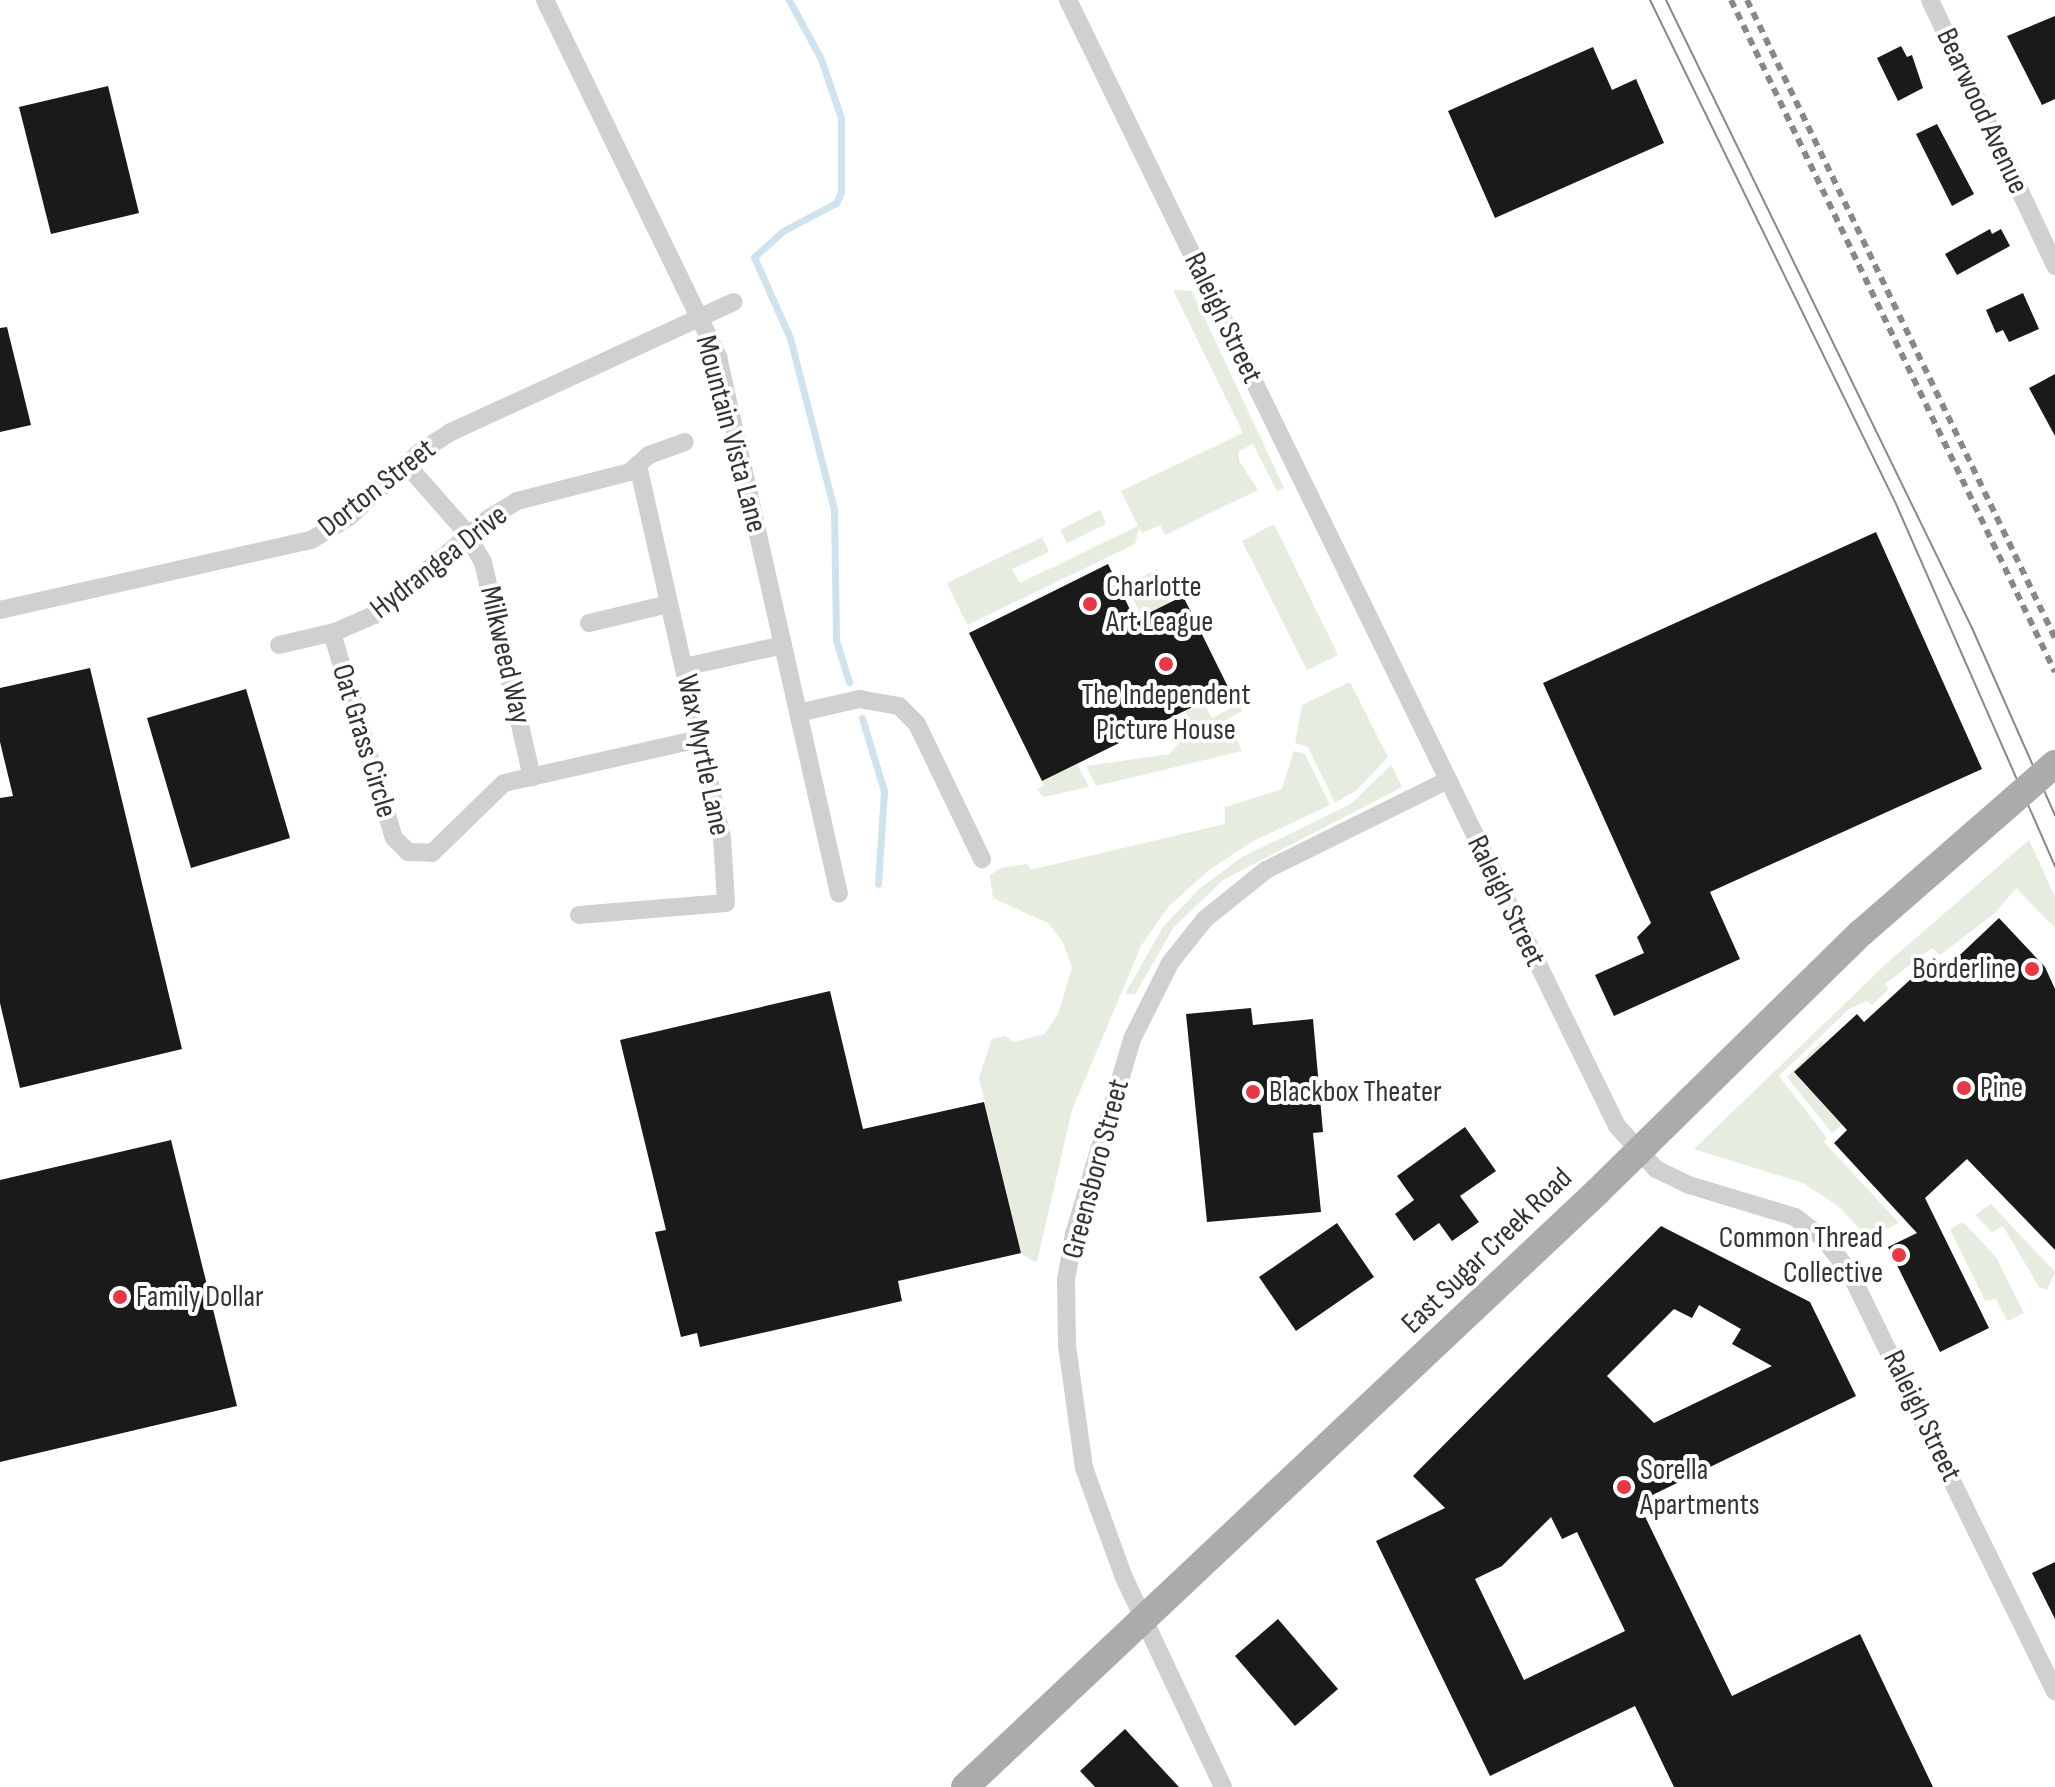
<!DOCTYPE html>
<html>
<head>
<meta charset="utf-8">
<style>
  body { margin:0 }
  #map { position:relative; width:2055px; height:1787px; overflow:hidden; background:#fff; font-family:"Sofia Sans Condensed",sans-serif }
  div>[style] { position:absolute }
  .green>* { inset:0; background:#e6ecdf }
  .stream>* { height:7px; margin:-3.5px; padding:0 3.5px; transform-origin:3.5px; border-radius:3.5px; background:#cfe2ee }
  .building>* { inset:0; background:#1a1a1a }
  .street>* { height:18px; margin:-9px; padding:0 9px; transform-origin:9px; border-radius:9px; background:#d0d0d0 }
  .primary>* { height:28px; margin:-14px; padding:0 14px; transform-origin:14px; border-radius:14px; background:#ababab }
  .tram>* { height:2px; margin:-1px; padding:0 1px; transform-origin:1px; border-radius:1px; background:#888 }
  .rail>* { height:6px; margin-top:-3px; transform-origin:0; background:repeating-linear-gradient(90deg,#888 0 8px,transparent 0 14px) }
  .primary-bridge>* { height:28px; margin:-14px; padding:0 14px; transform-origin:14px; border-radius:14px; background:#ababab }
  .dots>* { width:22px; height:22px; translate:-50% -50%; box-sizing:border-box; border:4px solid #fff; border-radius:50% }
  span { translate:-50% -50%; white-space:nowrap; text-align:center; line-height:1.15; -webkit-text-stroke:8px #fff; paint-order:stroke }
  .street-label { font-size:30px; color:#333 }
  .poi-label { font-size:30px; color:#333 }
  .left { translate:0 -50%; text-align:left }
  .right { translate:-100% -50%; text-align:right }
</style>
</head>
<body>
<div id="map">
  <div class="green">
    <div style="clip-path:polygon(1173px 290px,1192px 291px,1284px 488px,1277px 491px,1253px 444px,1239px 451px,1239px 461px,1258px 490px,1165px 535px,1160px 525px,1142px 533px,1139px 528px,1135px 544px,967px 625px,947px 583px,1042px 537px,1049px 552px,1012px 569px,1020px 583px,1138px 526px,1121px 491px,1243px 433px)"></div>
    <div style="clip-path:polygon(1100px 510px,1106px 524px,1067px 543px,1060px 530px)"></div>
    <div style="clip-path:polygon(1274px 524px,1338px 655px,1307px 670px,1242px 541px)"></div>
    <div style="clip-path:polygon(1158px 569px,1170px 603px,1142px 617px,1126px 585px)"></div>
    <div style="clip-path:polygon(1350px 682px,1388px 757px,1357px 790px,1335px 803px,1308px 747px,1295px 743px,1302px 705px)"></div>
    <div style="clip-path:polygon(1238px 697px,1242px 711px,1211px 728px,1193px 725px,1184px 711px,1203px 702px,1212px 718px,1236px 706px)"></div>
    <div style="clip-path:polygon(1230px 726px,1242px 751px,1096px 786px,1086px 766px,1170px 754px,1188px 731px,1206px 736px)"></div>
    <div style="clip-path:polygon(1294px 751px,1305px 754px,1330px 805px,1253px 841px,1209px 870px,1169px 906px,1141px 946px,1072px 1110px,1037px 1262px,1031px 1260px,1021px 1253px,979px 1077px,992px 1039px,1005px 1036px,1014px 1042px,1045px 1034px,1058px 1014px,1072px 968px,1063px 942px,1048px 923px,993px 898px,990px 875px,1001px 868px,1028px 864px,1030px 870px,1225px 824px,1225px 807px,1282px 789px)"></div>
    <div style="clip-path:polygon(1077px 764px,1089px 787px,1043px 797px,1037px 789px,1044px 786px,1042px 781px)"></div>
    <div style="clip-path:polygon(1391px 765px,1402px 787px,1223px 880px,1174px 927px,1135px 994px,1125px 994px,1163px 927px,1198px 890px,1242px 857px,1351px 804px)"></div>
    <div style="clip-path:polygon(2029px 840px,2055px 897px,2055px 928px,2016px 888px,1995px 913px,1940px 955px,1932px 948px,1885px 984px,1889px 989px,1872px 1005px,1867px 1001px,1849px 1009px,1779px 1076px,1827px 1138px,1824px 1142px,1899px 1223px,1868px 1237px,1838px 1206px,1803px 1183px,1694px 1149px,1887px 963px)"></div>
    <div style="clip-path:polygon(1822px 1041px,1824px 1045px,1794px 1073px,1842px 1125px,1832px 1133px,1787px 1077px)"></div>
    <div style="clip-path:polygon(1991px 1204px,2055px 1272px,2047px 1290px,2039px 1287px,2003px 1226px,1992px 1232px,1975px 1215px)"></div>
    <div style="clip-path:polygon(1963px 1222px,1996px 1257px,2024px 1313px,2007px 1321px,1996px 1299px,1985px 1301px,1950px 1229px)"></div>
  </div>
  <div class="stream">
    <div style="left:789px;top:0;width:67px;rotate:61.5deg"></div>
    <div style="left:821px;top:59px;width:62px;rotate:71.3deg"></div>
    <div style="left:841px;top:118px;width:74px;rotate:90deg"></div>
    <div style="left:841px;top:192px;width:12px;rotate:114deg"></div>
    <div style="left:836px;top:203px;width:60px;rotate:152.2deg"></div>
    <div style="left:783px;top:231px;width:39px;rotate:138deg"></div>
    <div style="left:754px;top:257px;width:89px;rotate:66deg"></div>
    <div style="left:790px;top:338px;width:177px;rotate:75.6deg"></div>
    <div style="left:834px;top:509px;width:131px;rotate:89.1deg"></div>
    <div style="left:836px;top:640px;width:44px;rotate:72.8deg"></div>
    <div style="left:862px;top:718px;width:76px;rotate:73.2deg"></div>
    <div style="left:884px;top:791px;width:93px;rotate:93.7deg"></div>
  </div>
  <div class="building">
    <div style="clip-path:polygon(2055px 16px,2055px 99px,2042px 105px,2007px 36px)"></div>
    <div style="clip-path:polygon(1901px 46px,1907px 57px,1912px 55px,1923px 88px,1898px 101px,1877px 58px)"></div>
    <div style="clip-path:polygon(1593px 47px,1612px 90px,1636px 79px,1664px 143px,1495px 218px,1448px 111px)"></div>
    <div style="clip-path:polygon(108px 86px,139px 213px,51px 234px,19px 107px)"></div>
    <div style="clip-path:polygon(1937px 124px,1974px 194px,1952px 206px,1916px 134px)"></div>
    <div style="clip-path:polygon(1990px 229px,1992px 234px,2001px 229px,2010px 246px,1957px 275px,1945px 254px)"></div>
    <div style="clip-path:polygon(2023px 293px,2039px 329px,2009px 342px,2003px 330px,1996px 333px,1986px 310px)"></div>
    <div style="clip-path:polygon(7px 327px,31px 425px,0 432px,0 328px)"></div>
    <div style="clip-path:polygon(2055px 374px,2055px 436px,2029px 388px)"></div>
    <div style="clip-path:polygon(1876px 532px,1982px 769px,1710px 892px,1740px 959px,1614px 1016px,1595px 975px,1644px 953px,1637px 937px,1651px 923px,1543px 683px)"></div>
    <div style="clip-path:polygon(1108px 564px,1135px 620px,1183px 596px,1229px 689px,1042px 781px,969px 633px)"></div>
    <div style="clip-path:polygon(90px 668px,182px 1049px,20px 1088px,0 1003px,0 798px,13px 796px,0 742px,0 688px)"></div>
    <div style="clip-path:polygon(246px 689px,290px 838px,191px 868px,147px 718px)"></div>
    <div style="clip-path:polygon(1999px 918px,2045px 967px,2055px 989px,2055px 1250px,1967px 1159px,1925px 1198px,1989px 1328px,1940px 1352px,1888px 1247px,1917px 1233px,1834px 1143px,1847px 1130px,1794px 1072px,1857px 1014px,1864px 1022px,1934px 958px,1945px 969px)"></div>
    <div style="clip-path:polygon(830px 991px,863px 1129px,984px 1102px,1021px 1253px,898px 1281px,902px 1301px,700px 1347px,697px 1333px,681px 1337px,655px 1232px,666px 1230px,620px 1040px)"></div>
    <div style="clip-path:polygon(1251px 1008px,1253px 1025px,1313px 1019px,1323px 1132px,1313px 1133px,1321px 1212px,1207px 1222px,1186px 1014px)"></div>
    <div style="clip-path:polygon(1465px 1127px,1496px 1171px,1460px 1196px,1479px 1222px,1452px 1241px,1439px 1223px,1414px 1241px,1395px 1214px,1414px 1200px,1397px 1176px)"></div>
    <div style="clip-path:polygon(171px 1140px,237px 1406px,0 1462px,0 1180px)"></div>
    <div style="clip-path:polygon(1337px 1223px,1374px 1277px,1296px 1331px,1259px 1277px)"></div>
    <div style="clip-path:polygon(evenodd,1661px 1226px,1810px 1302px,1856px 1396px,1638px 1502px,1732px 1696px,1860px 1634px,1933px 1787px,1674px 1787px,1635px 1706px,1490px 1776px,1376px 1541px,1445px 1508px,1413px 1476px,1661px 1226px,1699px 1305px,1741px 1329px,1732px 1344px,1772px 1366px,1654px 1423px,1607px 1376px,1674px 1309px,1692px 1318px,1699px 1305px,1661px 1226px,1551px 1517px,1562px 1539px,1577px 1532px,1625px 1631px,1524px 1680px,1475px 1579px,1502px 1566px,1551px 1517px)"></div>
    <div style="clip-path:polygon(2055px 1562px,2055px 1619px,2032px 1573px)"></div>
    <div style="clip-path:polygon(1278px 1619px,1338px 1689px,1295px 1726px,1235px 1656px)"></div>
    <div style="clip-path:polygon(1125px 1729px,1179px 1787px,1095px 1787px,1080px 1771px)"></div>
  </div>
  <div class="street">
    <div style="left:545px;top:0;width:397px;rotate:64.1deg"></div>
    <div style="left:718px;top:357px;width:550px;rotate:77.3deg"></div>
    <div style="left:1068px;top:0;width:1253px;rotate:64.01deg"></div>
    <div style="left:1617px;top:1126px;width:58px;rotate:47.8deg"></div>
    <div style="left:1656px;top:1169px;width:37px;rotate:26deg"></div>
    <div style="left:1689px;top:1185px;width:111px;rotate:16.8deg"></div>
    <div style="left:1795px;top:1217px;width:35px;rotate:37deg"></div>
    <div style="left:1823px;top:1238px;width:42px;rotate:51.8deg"></div>
    <div style="left:1849px;top:1271px;width:468px;rotate:63.9deg"></div>
    <div style="left:1930px;top:0;width:294px;rotate:64.8deg"></div>
    <div style="left:406px;top:464px;width:89px;rotate:48.6deg"></div>
    <div style="left:465px;top:531px;width:36px;rotate:60deg"></div>
    <div style="left:483px;top:562px;width:221px;rotate:77.2deg"></div>
    <div style="left:0;top:610px;width:319px;rotate:-12.7deg"></div>
    <div style="left:311px;top:540px;width:44px;rotate:-31.2deg"></div>
    <div style="left:349px;top:517px;width:96px;rotate:-42.5deg"></div>
    <div style="left:420px;top:452px;width:37px;rotate:-33deg"></div>
    <div style="left:451px;top:432px;width:311px;rotate:-24.7deg"></div>
    <div style="left:589px;top:623px;width:82px;rotate:-13.4deg"></div>
    <div style="left:332px;top:633px;width:214px;rotate:73.2deg"></div>
    <div style="left:394px;top:838px;width:20px;rotate:45deg"></div>
    <div style="left:408px;top:852px;width:24px;rotate:2deg"></div>
    <div style="left:432px;top:853px;width:100px;rotate:-44.2deg"></div>
    <div style="left:504px;top:783px;width:201px;rotate:-12.7deg"></div>
    <div style="left:279px;top:645px;width:57px;rotate:-13.1deg"></div>
    <div style="left:335px;top:632px;width:43px;rotate:-23.6deg"></div>
    <div style="left:374px;top:615px;width:150px;rotate:-40.1deg"></div>
    <div style="left:489px;top:518px;width:33px;rotate:-31deg"></div>
    <div style="left:517px;top:501px;width:117px;rotate:-14.4deg"></div>
    <div style="left:630px;top:472px;width:25px;rotate:-42deg"></div>
    <div style="left:649px;top:455px;width:38px;rotate:-20deg"></div>
    <div style="left:684px;top:667px;width:101px;rotate:-12.5deg"></div>
    <div style="left:798px;top:713px;width:63px;rotate:-12.9deg"></div>
    <div style="left:859px;top:699px;width:41px;rotate:9.9deg"></div>
    <div style="left:899px;top:706px;width:25px;rotate:45deg"></div>
    <div style="left:917px;top:724px;width:150px;rotate:64.3deg"></div>
    <div style="left:579px;top:915px;width:147px;rotate:-4.7deg"></div>
    <div style="left:726px;top:903px;width:65px;rotate:-93.5deg"></div>
    <div style="left:722px;top:838px;width:383px;rotate:-102.7deg"></div>
    <div style="left:1223px;top:1787px;width:234px;rotate:-115.3deg"></div>
    <div style="left:1123px;top:1575px;width:114px;rotate:-110deg"></div>
    <div style="left:1084px;top:1468px;width:124px;rotate:-97.9deg"></div>
    <div style="left:1067px;top:1345px;width:65px;rotate:-90.9deg"></div>
    <div style="left:1066px;top:1280px;width:47px;rotate:-80.1deg"></div>
    <div style="left:1074px;top:1234px;width:203px;rotate:-73.4deg"></div>
    <div style="left:1132px;top:1039px;width:85px;rotate:-63.4deg"></div>
    <div style="left:1170px;top:963px;width:56px;rotate:-51.5deg"></div>
    <div style="left:1205px;top:919px;width:78px;rotate:-38.8deg"></div>
    <div style="left:1266px;top:870px;width:203px;rotate:-26.3deg"></div>
  </div>
  <div class="primary">
    <div style="left:965px;top:1787px;width:868px;rotate:-43.27deg"></div>
  </div>
  <div class="tram">
    <div style="left:1650px;top:0;width:561px;rotate:63.98deg"></div>
    <div style="left:1896px;top:504px;width:396px;rotate:66.3deg"></div>
    <div style="left:1666px;top:0;width:699px;rotate:64.02deg"></div>
    <div style="left:1972px;top:628px;width:205px;rotate:66.1deg"></div>
  </div>
  <div class="rail">
    <div style="left:1731px;top:0;width:746px;rotate:64.26deg"></div>
    <div style="left:1747px;top:0;width:708px;rotate:64.23deg"></div>
  </div>
  <div class="primary-bridge">
    <div style="left:1597px;top:1192px;width:370px;rotate:-44.5deg"></div>
    <div style="left:1861px;top:933px;width:257px;rotate:-41.1deg"></div>
  </div>
  <div class="dots">
    <div style="left:1090px;top:604px;background:#e63946"></div>
    <div style="left:1166px;top:664px;background:#e63946"></div>
    <div style="left:2032px;top:969px;background:#e63946"></div>
    <div style="left:1964px;top:1088px;background:#e63946"></div>
    <div style="left:1253px;top:1092px;background:#e63946"></div>
    <div style="left:1899px;top:1255px;background:#e63946"></div>
    <div style="left:120px;top:1297px;background:#e63946"></div>
    <div style="left:1624px;top:1487px;background:#e63946"></div>
  </div>
  <div class="street-label">
    <span style="left:1982px;top:111px;rotate:65deg">Bearwood Avenue</span>
    <span style="left:1223px;top:318px;rotate:64deg">Raleigh Street</span>
    <span style="left:731px;top:434px;rotate:75deg">Mountain Vista Lane</span>
    <span style="left:377px;top:488px;rotate:-38deg">Dorton Street</span>
    <span style="left:439px;top:562px;rotate:-38deg">Hydrangea Drive</span>
    <span style="left:505px;top:655px;rotate:77deg">Milkweed Way</span>
    <span style="left:364px;top:741px;rotate:73deg">Oat Grass Circle</span>
    <span style="left:703px;top:755px;rotate:78deg">Wax Myrtle Lane</span>
    <span style="left:1506px;top:901px;rotate:64deg">Raleigh Street</span>
    <span style="left:1096px;top:1169px;rotate:-75deg">Greensboro Street</span>
    <span style="left:1487px;top:1251px;rotate:-44deg">East Sugar Creek Road</span>
    <span style="left:1922px;top:1416px;rotate:64deg">Raleigh Street</span>
  </div>
  <div class="poi-label">
    <span class="left" style="left:1106px;top:604px">Charlotte<br>Art League</span>
    <span style="left:1166px;top:712px">The Independent<br>Picture House</span>
    <span class="right" style="left:2016px;top:969px">Borderline</span>
    <span class="left" style="left:1980px;top:1088px">Pine</span>
    <span class="left" style="left:1269px;top:1092px">Blackbox Theater</span>
    <span class="right" style="left:1883px;top:1255px">Common Thread<br>Collective</span>
    <span class="left" style="left:136px;top:1297px">Family Dollar</span>
    <span class="left" style="left:1640px;top:1487px">Sorella<br>Apartments</span>
  </div>
</div>
</body>
</html>
